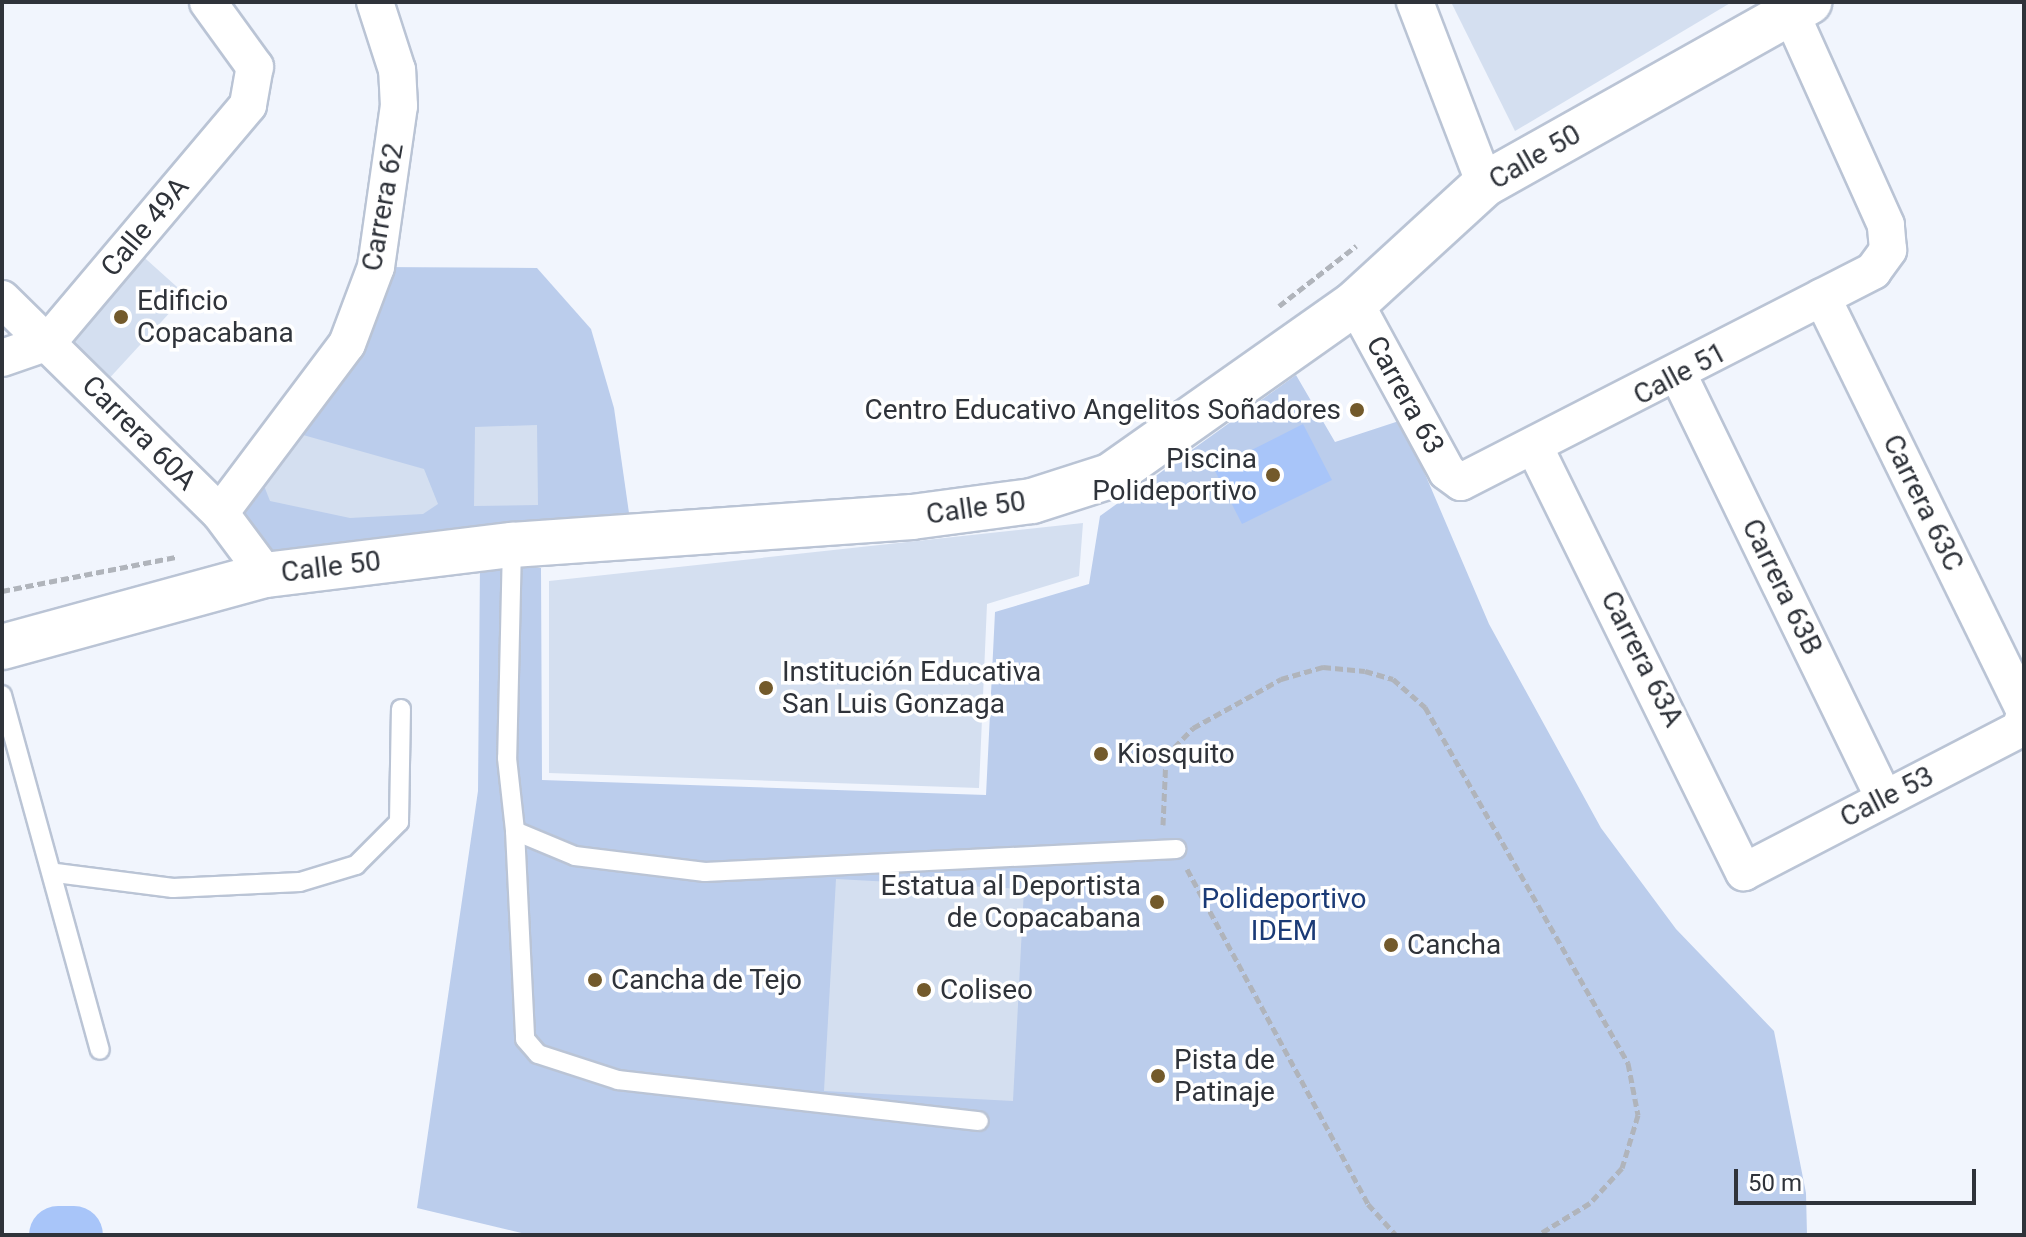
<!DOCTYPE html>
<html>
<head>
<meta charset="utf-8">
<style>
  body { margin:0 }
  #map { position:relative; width:2026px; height:1237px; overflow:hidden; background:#f1f5fd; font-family:Roboto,sans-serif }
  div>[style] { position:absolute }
  .green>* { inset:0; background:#bbcdec }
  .water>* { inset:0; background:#a8c5f9 }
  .river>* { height:58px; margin:-29px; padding:0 29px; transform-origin:29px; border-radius:29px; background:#a8c5f9 }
  .building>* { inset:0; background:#d4dff0 }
  .path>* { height:5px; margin-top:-2.5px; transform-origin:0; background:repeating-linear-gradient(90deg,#b0b4bb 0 8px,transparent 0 12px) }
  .roads { filter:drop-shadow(2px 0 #bac4d5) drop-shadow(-2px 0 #bac4d5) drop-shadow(0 2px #bac4d5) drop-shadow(0 -2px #bac4d5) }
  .lane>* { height:18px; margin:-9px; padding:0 9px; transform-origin:9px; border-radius:9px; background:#fff }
  .street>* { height:36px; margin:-18px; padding:0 18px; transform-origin:18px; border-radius:18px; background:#fff }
  .secondary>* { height:44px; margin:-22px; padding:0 22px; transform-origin:22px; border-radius:22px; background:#fff }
  .dots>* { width:22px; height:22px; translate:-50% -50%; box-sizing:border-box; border:4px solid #fff; border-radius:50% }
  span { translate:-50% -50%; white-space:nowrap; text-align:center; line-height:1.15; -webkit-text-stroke:7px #fff; paint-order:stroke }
  .street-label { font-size:28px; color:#2f333a }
  .poi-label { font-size:28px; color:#2f333a }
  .left { translate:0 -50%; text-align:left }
  .right { translate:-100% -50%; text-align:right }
  .park-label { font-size:28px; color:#1a3a76 }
  .frame { position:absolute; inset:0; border:4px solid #2f333a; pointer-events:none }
  .scale { position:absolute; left:1734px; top:1169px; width:242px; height:36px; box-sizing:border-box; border:4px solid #2f333a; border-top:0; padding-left:10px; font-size:24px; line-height:28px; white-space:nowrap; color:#2f333a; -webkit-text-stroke:6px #fff; paint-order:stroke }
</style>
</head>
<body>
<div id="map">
  <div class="green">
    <div style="clip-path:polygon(376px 267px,537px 268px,591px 329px,614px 408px,633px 541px,266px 575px,220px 513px)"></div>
    <div style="clip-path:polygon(1296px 375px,1335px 442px,1402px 420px,1489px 624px,1601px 828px,1676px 929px,1774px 1031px,1806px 1193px,1807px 1235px,530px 1235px,417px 1208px,478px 791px,480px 562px,541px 568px,542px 780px,986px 795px,995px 612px,1089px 584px,1100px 516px)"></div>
  </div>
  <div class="water">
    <div style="clip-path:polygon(1303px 424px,1332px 480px,1242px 524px,1214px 469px)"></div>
  </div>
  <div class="river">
    <div style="left:58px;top:1235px;width:16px"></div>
  </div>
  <div class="building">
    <div style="clip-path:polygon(1451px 2px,1732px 2px,1515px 131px)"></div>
    <div style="clip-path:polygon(137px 251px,186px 295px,105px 383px,58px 340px)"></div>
    <div style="clip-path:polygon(537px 425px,538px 505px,474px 506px,475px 427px)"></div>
    <div style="clip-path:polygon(296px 433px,424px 469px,438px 504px,423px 514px,350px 518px,270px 501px,259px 473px)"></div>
    <div style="clip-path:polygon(1083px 523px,1079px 576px,987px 604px,979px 788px,549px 773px,549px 581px)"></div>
    <div style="clip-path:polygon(836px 879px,1024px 889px,1013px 1101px,824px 1091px)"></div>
  </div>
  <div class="path">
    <div style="left:1279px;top:306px;width:98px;rotate:-37.9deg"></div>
    <div style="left:2px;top:591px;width:177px;rotate:-11.1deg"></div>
    <div style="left:1163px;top:825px;width:69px;rotate:-87.5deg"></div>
    <div style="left:1166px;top:756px;width:39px;rotate:-46deg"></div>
    <div style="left:1193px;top:728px;width:101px;rotate:-29.1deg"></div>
    <div style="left:1281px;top:679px;width:44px;rotate:-15.9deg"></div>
    <div style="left:1323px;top:667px;width:42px;rotate:5.4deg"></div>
    <div style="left:1365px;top:671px;width:29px;rotate:16deg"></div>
    <div style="left:1393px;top:679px;width:43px;rotate:41.2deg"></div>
    <div style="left:1425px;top:707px;width:410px;rotate:60.3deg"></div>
    <div style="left:1628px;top:1063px;width:53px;rotate:79.1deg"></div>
    <div style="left:1638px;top:1115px;width:55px;rotate:106.8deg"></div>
    <div style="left:1622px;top:1168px;width:47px;rotate:132.4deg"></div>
    <div style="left:1590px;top:1203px;width:61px;rotate:148.4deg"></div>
    <div style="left:1187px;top:869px;width:381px;rotate:61.6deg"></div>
    <div style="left:1368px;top:1204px;width:42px;rotate:47.9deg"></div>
  </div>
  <div class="roads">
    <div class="lane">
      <div style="left:512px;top:545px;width:213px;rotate:91.3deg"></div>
      <div style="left:507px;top:758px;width:73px;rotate:83.7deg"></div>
      <div style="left:515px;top:831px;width:65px;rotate:22.6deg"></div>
      <div style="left:575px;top:856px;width:131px;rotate:7deg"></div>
      <div style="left:705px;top:872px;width:472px;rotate:-2.8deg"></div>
      <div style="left:2px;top:695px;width:368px;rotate:74.6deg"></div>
      <div style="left:515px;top:831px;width:208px;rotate:87.2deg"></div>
      <div style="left:525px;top:1039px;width:20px;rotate:49deg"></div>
      <div style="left:538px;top:1054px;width:84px;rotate:18deg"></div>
      <div style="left:618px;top:1080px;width:363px;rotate:6.5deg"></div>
      <div style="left:56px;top:873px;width:118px;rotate:7.3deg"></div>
      <div style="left:173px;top:888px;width:127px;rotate:-2.7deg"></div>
      <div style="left:300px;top:882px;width:59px;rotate:-16.9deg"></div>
      <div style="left:356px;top:865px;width:61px;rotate:-45deg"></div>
      <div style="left:399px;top:822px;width:113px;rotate:-89deg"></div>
    </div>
    <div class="street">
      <div style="left:1415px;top:2px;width:195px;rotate:69deg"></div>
      <div style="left:1822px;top:297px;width:459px;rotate:63.9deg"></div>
      <div style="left:2px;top:299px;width:305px;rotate:44.5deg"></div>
      <div style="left:220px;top:513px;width:77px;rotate:53.4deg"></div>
      <div style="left:1355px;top:303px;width:192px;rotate:61.4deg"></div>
      <div style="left:1447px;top:472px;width:17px;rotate:36deg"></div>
      <div style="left:1461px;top:482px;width:463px;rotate:-27.1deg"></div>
      <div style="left:1873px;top:271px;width:26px;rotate:-54deg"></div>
      <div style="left:1888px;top:250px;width:25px;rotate:-95deg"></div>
      <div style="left:1886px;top:225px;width:231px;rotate:-114.2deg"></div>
      <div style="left:2px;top:358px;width:49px;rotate:-19.2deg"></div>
      <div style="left:48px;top:342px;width:310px;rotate:-49.8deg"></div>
      <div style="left:248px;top:105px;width:39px;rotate:-80deg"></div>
      <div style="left:255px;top:67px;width:80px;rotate:-125.9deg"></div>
      <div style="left:1679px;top:376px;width:469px;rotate:64.1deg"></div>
      <div style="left:1535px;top:448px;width:473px;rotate:63.8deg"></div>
      <div style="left:1744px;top:872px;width:311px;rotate:-27.4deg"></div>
      <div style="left:2020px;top:729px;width:13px;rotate:-72deg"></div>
      <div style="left:220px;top:513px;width:211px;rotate:-53.1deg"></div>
      <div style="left:347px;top:344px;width:82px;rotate:-69.4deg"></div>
      <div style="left:376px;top:267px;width:163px;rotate:-81.9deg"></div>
      <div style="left:399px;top:106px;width:36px;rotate:-93deg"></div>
      <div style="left:397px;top:70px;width:71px;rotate:-107.9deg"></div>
    </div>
    <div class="secondary">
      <div style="left:2px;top:647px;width:274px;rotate:-15.3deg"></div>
      <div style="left:266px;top:575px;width:248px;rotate:-7deg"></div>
      <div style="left:512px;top:545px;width:401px;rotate:-4deg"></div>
      <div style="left:912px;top:517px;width:121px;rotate:-7.6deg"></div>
      <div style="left:1032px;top:501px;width:82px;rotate:-17.8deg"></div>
      <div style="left:1110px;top:476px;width:300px;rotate:-35.2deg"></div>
      <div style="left:1355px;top:303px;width:176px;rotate:-42.5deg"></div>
      <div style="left:1485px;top:184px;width:372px;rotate:-29.3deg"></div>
    </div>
  </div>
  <div class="dots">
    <div style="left:121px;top:317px;background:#735a2b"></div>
    <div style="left:1357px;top:410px;background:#735a2b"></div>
    <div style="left:1273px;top:475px;background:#735a2b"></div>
    <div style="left:766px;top:688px;background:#735a2b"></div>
    <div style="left:1101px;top:754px;background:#735a2b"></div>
    <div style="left:1157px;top:902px;background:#735a2b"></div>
    <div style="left:1391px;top:945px;background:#735a2b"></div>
    <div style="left:595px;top:980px;background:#735a2b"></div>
    <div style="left:924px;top:990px;background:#735a2b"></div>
    <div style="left:1158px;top:1076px;background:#735a2b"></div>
  </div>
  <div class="street-label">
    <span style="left:1535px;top:157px;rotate:-30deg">Calle 50</span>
    <span style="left:383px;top:207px;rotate:-80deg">Carrera 62</span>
    <span style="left:145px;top:227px;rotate:-50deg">Calle 49A</span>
    <span style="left:1680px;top:374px;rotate:-28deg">Calle 51</span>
    <span style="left:1405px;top:395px;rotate:61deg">Carrera 63</span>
    <span style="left:139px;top:433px;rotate:45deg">Carrera 60A</span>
    <span style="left:1923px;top:503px;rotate:64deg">Carrera 63C</span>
    <span style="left:976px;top:508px;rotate:-8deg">Calle 50</span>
    <span style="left:331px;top:567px;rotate:-7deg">Calle 50</span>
    <span style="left:1782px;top:587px;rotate:64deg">Carrera 63B</span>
    <span style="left:1642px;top:659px;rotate:63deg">Carrera 63A</span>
    <span style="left:1887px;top:797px;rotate:-27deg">Calle 53</span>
  </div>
  <div class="poi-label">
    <span class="left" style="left:137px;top:317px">Edificio<br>Copacabana</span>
    <span class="right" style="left:1341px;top:410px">Centro Educativo Angelitos Soñadores</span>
    <span class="right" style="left:1257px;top:475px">Piscina<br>Polideportivo</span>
    <span class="left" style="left:782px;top:688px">Institución Educativa<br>San Luis Gonzaga</span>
    <span class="left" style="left:1117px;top:754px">Kiosquito</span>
    <span class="right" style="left:1141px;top:902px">Estatua al Deportista<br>de Copacabana</span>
    <span class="left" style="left:1407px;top:945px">Cancha</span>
    <span class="left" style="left:611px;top:980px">Cancha de Tejo</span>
    <span class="left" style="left:940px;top:990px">Coliseo</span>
    <span class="left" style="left:1174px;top:1076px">Pista de<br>Patinaje</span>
  </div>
  <div class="park-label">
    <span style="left:1284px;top:915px">Polideportivo<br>IDEM</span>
  </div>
  <div class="frame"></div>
  <div class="scale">50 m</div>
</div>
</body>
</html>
